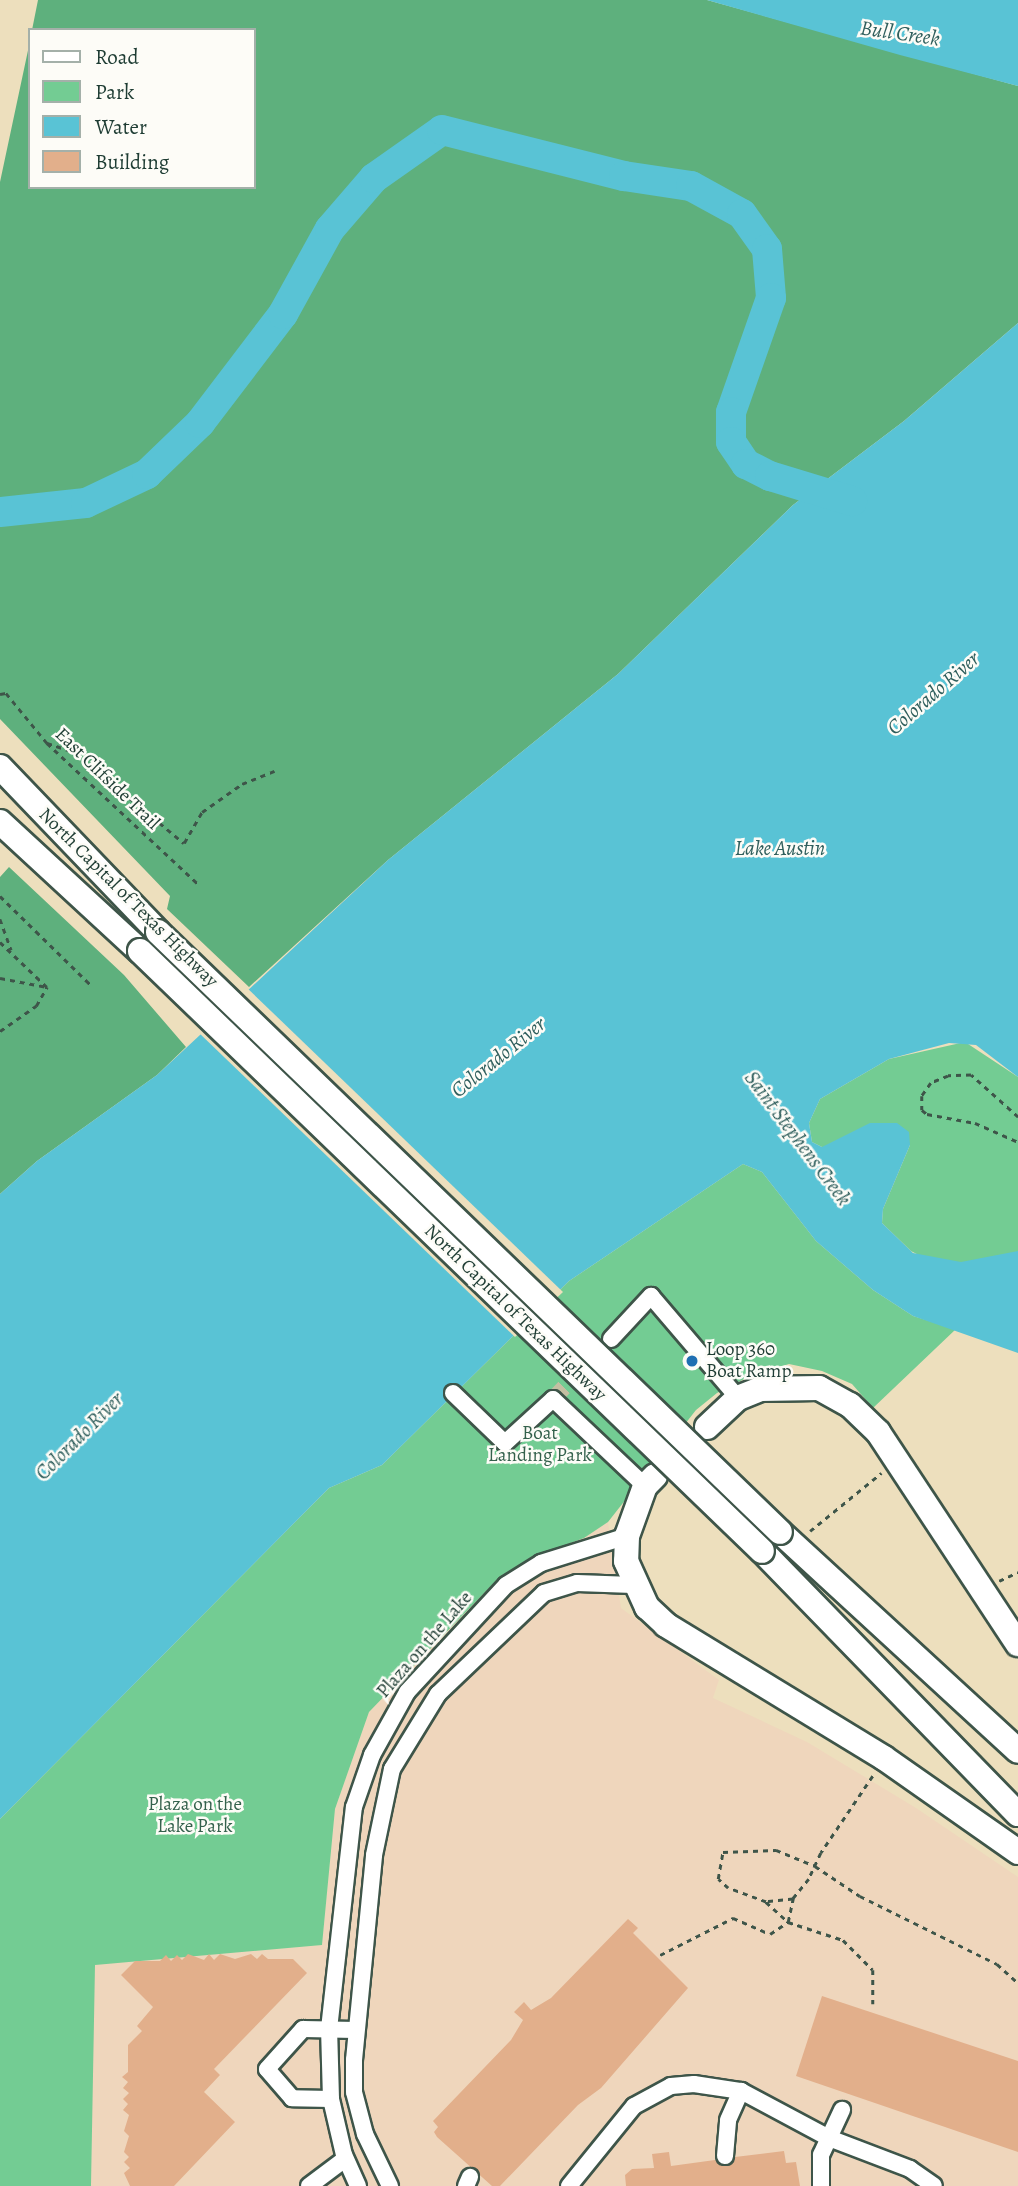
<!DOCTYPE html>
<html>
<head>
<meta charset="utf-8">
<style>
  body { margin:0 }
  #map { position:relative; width:1018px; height:2186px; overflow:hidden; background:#eddfbd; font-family:Alegreya,serif }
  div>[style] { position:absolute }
  .built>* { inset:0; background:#efd6bc }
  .green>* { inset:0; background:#73cc93 }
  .forest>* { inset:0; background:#5eb07d }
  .water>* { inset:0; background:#59c3d5 }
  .pier>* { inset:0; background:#eddfbd }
  .river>* { height:30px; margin:-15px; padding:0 15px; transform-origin:15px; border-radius:15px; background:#59c3d5 }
  .building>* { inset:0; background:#e2af8b }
  .minor-tunnel>* { height:16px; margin-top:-8px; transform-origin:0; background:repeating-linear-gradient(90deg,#c4bfa2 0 16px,transparent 0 24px) }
  .path>* { height:2.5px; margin-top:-1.25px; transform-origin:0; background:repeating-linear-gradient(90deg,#3e5549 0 5px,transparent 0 10px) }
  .roads { filter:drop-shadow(2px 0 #3e5549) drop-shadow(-2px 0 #3e5549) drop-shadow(0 2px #3e5549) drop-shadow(0 -2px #3e5549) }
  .minor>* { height:16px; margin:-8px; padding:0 8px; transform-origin:8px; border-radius:8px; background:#fff }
  .highway>* { height:24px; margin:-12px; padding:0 12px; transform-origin:12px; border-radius:12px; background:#fff }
  .bridges { filter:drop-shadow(2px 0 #3e5549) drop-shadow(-2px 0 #3e5549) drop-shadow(0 2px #3e5549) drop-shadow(0 -2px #3e5549) }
  .highway-bridge>* { height:24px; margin:-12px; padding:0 12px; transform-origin:12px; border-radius:12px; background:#fff }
  .dots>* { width:19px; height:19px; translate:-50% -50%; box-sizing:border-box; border:4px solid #fdfcf7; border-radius:50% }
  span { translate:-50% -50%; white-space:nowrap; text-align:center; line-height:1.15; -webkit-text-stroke:5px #fdfcf7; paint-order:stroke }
  .street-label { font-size:19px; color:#1f3d34 }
  .poi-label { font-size:19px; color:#1f3d34 }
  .left { translate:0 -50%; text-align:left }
  .park-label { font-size:19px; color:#34614c }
  .water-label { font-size:21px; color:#2e5e5c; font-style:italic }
  .legend { position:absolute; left:28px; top:28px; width:228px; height:161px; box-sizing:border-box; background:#fdfcf7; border:2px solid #a4b0a9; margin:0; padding:9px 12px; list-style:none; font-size:21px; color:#1f3d34 }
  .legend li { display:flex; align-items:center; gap:14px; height:35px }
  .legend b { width:35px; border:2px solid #a4b0a9 }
</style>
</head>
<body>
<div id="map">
  <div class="built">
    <div style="clip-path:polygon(608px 1522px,621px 1608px,719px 1680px,713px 1698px,807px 1742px,916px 1808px,1018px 1877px,1018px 2186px,91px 2186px,94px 1964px,322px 1945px,335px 1809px,369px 1712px,492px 1585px,536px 1556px,584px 1538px)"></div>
  </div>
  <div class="green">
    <div style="clip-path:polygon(965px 1042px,1018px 1077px,1018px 1253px,962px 1264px,928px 1260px,911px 1251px,882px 1223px,883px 1209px,910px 1145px,822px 1147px,812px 1142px,809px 1123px,820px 1099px,889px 1059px)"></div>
    <div style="clip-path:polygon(743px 1164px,762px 1172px,816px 1241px,873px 1290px,913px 1316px,956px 1329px,873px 1408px,852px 1384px,822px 1371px,789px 1364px,750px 1376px,717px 1393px,696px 1410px,608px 1522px,584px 1538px,536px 1556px,492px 1585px,369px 1712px,335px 1809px,322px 1945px,95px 1965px,91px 2186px,0 2186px,0 1819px,329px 1488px,382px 1465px,569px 1281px)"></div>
  </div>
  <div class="forest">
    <div style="clip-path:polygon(38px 0,707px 0,1018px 86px,1018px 323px,904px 421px,793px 505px,618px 674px,388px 860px,249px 987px,167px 909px,170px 896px,0 719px,0 182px,30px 41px,30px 187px,254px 187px,254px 30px,32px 30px)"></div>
    <div style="clip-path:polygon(9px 867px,124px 975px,186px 1047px,157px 1075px,37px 1161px,0 1194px,0 877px)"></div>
  </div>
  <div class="water">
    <div style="clip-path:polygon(707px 0,1018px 0,1018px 86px,900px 55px)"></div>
    <div style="clip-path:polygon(1018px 323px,1018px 1077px,976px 1045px,949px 1043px,889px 1059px,820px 1099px,809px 1123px,812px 1142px,822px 1147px,870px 1123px,897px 1123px,909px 1132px,910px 1145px,883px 1209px,882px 1223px,913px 1253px,961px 1262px,1018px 1251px,1018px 1353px,913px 1316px,873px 1290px,816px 1241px,762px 1172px,743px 1164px,569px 1281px,382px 1465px,329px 1488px,0 1819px,0 1194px,37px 1161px,157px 1075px,388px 860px,618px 674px,793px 505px,904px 421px)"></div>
  </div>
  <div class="pier">
    <div style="clip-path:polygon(245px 986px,563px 1292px,515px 1337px,197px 1031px)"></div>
  </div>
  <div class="river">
    <div style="left:0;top:512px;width:86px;rotate:-6deg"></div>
    <div style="left:86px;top:503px;width:68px;rotate:-25.4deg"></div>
    <div style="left:147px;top:474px;width:74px;rotate:-43.9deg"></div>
    <div style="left:200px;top:423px;width:137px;rotate:-52.7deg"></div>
    <div style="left:283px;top:314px;width:97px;rotate:-61.1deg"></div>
    <div style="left:330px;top:229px;width:67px;rotate:-49.2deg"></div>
    <div style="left:374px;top:178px;width:83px;rotate:-35.2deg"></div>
    <div style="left:442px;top:130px;width:188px;rotate:14.2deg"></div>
    <div style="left:624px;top:176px;width:68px;rotate:8.5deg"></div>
    <div style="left:691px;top:186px;width:58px;rotate:28.8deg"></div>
    <div style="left:742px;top:214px;width:43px;rotate:54.5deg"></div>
    <div style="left:767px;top:249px;width:49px;rotate:85.3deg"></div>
    <div style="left:771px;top:298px;width:121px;rotate:109.3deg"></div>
    <div style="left:731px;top:412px;width:30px;rotate:90deg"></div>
    <div style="left:731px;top:442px;width:27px;rotate:56deg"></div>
    <div style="left:746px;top:464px;width:27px;rotate:27deg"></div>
    <div style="left:770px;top:476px;width:86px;rotate:17deg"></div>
  </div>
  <div class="building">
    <div style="clip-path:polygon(628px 1919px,638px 1928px,633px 1933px,688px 1988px,601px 2088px,578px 2105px,500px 2186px,492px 2186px,437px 2137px,434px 2132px,438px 2127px,433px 2121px,511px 2040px,523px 2020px,514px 2012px,524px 2002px,531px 2010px,551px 1998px)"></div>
    <div style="clip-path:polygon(188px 1954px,204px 1960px,209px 1954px,214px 1960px,220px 1954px,235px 1959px,251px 1954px,257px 1959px,262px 1954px,268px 1959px,293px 1959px,307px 1973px,214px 2069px,220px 2075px,204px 2092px,235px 2122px,174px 2186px,130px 2186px,124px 2173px,130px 2168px,124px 2162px,129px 2157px,124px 2152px,129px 2136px,124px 2131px,129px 2115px,123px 2110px,128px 2104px,123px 2099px,129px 2093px,123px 2088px,128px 2082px,122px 2077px,128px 2072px,128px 2045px,142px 2031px,137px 2026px,153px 2007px,121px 1975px,135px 1961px,160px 1961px,166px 1955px,171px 1961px,177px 1955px,182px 1960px)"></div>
    <div style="clip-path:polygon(822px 1996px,1018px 2061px,1018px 2152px,796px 2076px)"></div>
    <div style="clip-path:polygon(784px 2151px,786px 2163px,796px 2162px,800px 2186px,626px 2186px,625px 2175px,632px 2169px,654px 2168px,652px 2154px,669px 2152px,671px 2166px,715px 2160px,725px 2166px,735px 2157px)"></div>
  </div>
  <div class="minor-tunnel">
    <div style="left:553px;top:1399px;width:71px;rotate:-46.1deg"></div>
  </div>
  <div class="path">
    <div style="left:0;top:694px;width:6px;rotate:-9deg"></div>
    <div style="left:6px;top:693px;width:65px;rotate:50.6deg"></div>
    <div style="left:47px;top:743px;width:207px;rotate:43deg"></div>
    <div style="left:47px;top:743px;width:29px;rotate:18deg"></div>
    <div style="left:75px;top:752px;width:142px;rotate:39.9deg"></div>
    <div style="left:184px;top:843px;width:36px;rotate:-60deg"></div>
    <div style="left:202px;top:812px;width:49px;rotate:-35deg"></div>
    <div style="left:242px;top:784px;width:35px;rotate:-22deg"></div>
    <div style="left:0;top:896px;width:130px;rotate:44.4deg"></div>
    <div style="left:0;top:919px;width:33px;rotate:70deg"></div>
    <div style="left:0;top:942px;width:65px;rotate:43.8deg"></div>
    <div style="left:0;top:978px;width:48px;rotate:10.8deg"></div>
    <div style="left:0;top:1031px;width:44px;rotate:-34.8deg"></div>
    <div style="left:36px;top:1006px;width:22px;rotate:-60deg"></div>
    <div style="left:1018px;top:1117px;width:63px;rotate:-138.2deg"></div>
    <div style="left:971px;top:1075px;width:23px;rotate:178deg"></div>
    <div style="left:948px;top:1076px;width:18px;rotate:158deg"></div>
    <div style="left:931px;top:1083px;width:16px;rotate:125deg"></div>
    <div style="left:922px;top:1096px;width:14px;rotate:90deg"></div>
    <div style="left:922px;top:1110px;width:6px;rotate:39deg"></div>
    <div style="left:927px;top:1114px;width:49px;rotate:10.6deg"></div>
    <div style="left:975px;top:1123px;width:47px;rotate:23.8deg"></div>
    <div style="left:810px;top:1531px;width:92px;rotate:-39.2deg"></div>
    <div style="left:999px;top:1581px;width:21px;rotate:-25deg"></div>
    <div style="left:873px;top:1776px;width:93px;rotate:124deg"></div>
    <div style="left:821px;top:1853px;width:29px;rotate:115deg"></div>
    <div style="left:809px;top:1879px;width:26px;rotate:129deg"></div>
    <div style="left:793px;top:1899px;width:27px;rotate:174deg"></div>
    <div style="left:766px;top:1902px;width:40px;rotate:-159.8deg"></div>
    <div style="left:728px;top:1888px;width:13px;rotate:-138deg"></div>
    <div style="left:718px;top:1879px;width:27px;rotate:-80deg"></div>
    <div style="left:723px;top:1852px;width:53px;rotate:-2.2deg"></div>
    <div style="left:776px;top:1850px;width:42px;rotate:22.3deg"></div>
    <div style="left:815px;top:1866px;width:54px;rotate:33.7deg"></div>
    <div style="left:860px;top:1896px;width:153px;rotate:26.4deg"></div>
    <div style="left:997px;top:1964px;width:28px;rotate:42deg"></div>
    <div style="left:766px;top:1902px;width:30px;rotate:42deg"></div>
    <div style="left:788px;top:1922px;width:24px;rotate:-78deg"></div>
    <div style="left:660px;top:1955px;width:82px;rotate:-26.9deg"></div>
    <div style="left:733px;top:1918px;width:40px;rotate:23.4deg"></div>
    <div style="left:770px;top:1934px;width:22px;rotate:-34deg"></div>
    <div style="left:788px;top:1922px;width:58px;rotate:18.1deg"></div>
    <div style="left:843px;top:1940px;width:42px;rotate:45deg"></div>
    <div style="left:873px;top:1970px;width:34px;rotate:90deg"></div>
  </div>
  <div class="roads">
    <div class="minor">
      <div style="left:611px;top:1339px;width:59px;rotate:-47.1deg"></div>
      <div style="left:651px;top:1296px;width:134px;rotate:49.5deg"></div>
      <div style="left:453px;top:1393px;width:72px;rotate:43.9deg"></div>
      <div style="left:505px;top:1443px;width:65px;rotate:-42.5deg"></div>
      <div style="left:553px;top:1399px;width:127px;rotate:43.4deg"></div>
      <div style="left:331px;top:2099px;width:39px;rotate:-179deg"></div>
      <div style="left:292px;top:2098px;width:38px;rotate:-131deg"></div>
      <div style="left:267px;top:2069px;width:54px;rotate:-48deg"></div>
      <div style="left:303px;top:2029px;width:53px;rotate:1.1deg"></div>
      <div style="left:725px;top:2156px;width:36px;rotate:-85deg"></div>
      <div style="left:728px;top:2120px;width:32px;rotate:-66deg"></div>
      <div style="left:309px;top:2186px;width:45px;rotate:-36.9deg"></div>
      <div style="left:358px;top:2186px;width:34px;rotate:-114deg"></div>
      <div style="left:344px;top:2155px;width:57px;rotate:-103.1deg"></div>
      <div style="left:331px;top:2099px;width:70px;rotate:-91.6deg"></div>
      <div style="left:329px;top:2029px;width:223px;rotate:-83.6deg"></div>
      <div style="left:354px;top:1807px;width:55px;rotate:-70.9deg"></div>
      <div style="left:372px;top:1755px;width:72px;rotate:-60.9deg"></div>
      <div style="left:407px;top:1692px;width:146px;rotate:-47.2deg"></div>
      <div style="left:506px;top:1585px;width:41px;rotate:-32.2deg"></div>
      <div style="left:541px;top:1563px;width:90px;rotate:-17.4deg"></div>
      <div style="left:390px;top:2186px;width:58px;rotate:-115.7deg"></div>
      <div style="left:365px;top:2134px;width:43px;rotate:-104.7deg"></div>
      <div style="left:354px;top:2092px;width:32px;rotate:-90deg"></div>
      <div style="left:354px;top:2060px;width:206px;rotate:-84.4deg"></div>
      <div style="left:374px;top:1855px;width:88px;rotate:-78.2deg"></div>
      <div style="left:392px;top:1769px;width:88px;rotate:-58.5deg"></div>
      <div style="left:438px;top:1694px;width:146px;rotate:-43.6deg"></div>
      <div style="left:544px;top:1593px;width:34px;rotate:-17deg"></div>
      <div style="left:577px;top:1583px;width:56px;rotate:2deg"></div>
      <div style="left:466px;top:2186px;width:10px;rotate:-66deg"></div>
      <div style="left:569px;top:2186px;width:103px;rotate:-50.9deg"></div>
      <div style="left:634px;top:2106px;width:42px;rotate:-28.4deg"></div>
      <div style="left:671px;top:2086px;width:23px;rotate:-5deg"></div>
      <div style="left:694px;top:2084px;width:48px;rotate:8.5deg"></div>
      <div style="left:741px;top:2091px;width:100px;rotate:28.1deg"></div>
      <div style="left:829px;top:2138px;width:87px;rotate:20.9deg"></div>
      <div style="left:910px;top:2169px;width:29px;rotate:35deg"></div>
      <div style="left:821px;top:2186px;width:31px;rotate:-90deg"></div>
      <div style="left:821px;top:2155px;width:50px;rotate:-65deg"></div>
    </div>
    <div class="highway">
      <div style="left:0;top:767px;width:228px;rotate:46.2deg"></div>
      <div style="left:0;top:822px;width:190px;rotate:42.7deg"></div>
      <div style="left:707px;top:1427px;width:42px;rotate:-43.1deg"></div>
      <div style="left:738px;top:1398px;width:24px;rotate:-22deg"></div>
      <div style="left:760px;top:1389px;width:59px;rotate:-1deg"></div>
      <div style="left:819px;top:1388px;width:35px;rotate:29deg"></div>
      <div style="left:850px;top:1405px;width:39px;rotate:44deg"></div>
      <div style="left:878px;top:1432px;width:254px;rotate:56.6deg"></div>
      <div style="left:655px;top:1476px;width:14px;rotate:135deg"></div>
      <div style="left:645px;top:1486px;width:53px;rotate:109.8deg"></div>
      <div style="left:627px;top:1536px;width:25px;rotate:92deg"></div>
      <div style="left:626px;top:1561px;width:51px;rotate:65.5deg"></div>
      <div style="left:647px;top:1607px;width:26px;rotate:43deg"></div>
      <div style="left:666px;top:1625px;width:255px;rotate:31.4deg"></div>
      <div style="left:884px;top:1758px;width:164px;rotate:35deg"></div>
      <div style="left:780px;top:1532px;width:323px;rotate:42.6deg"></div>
      <div style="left:762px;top:1551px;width:367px;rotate:45.8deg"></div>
    </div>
  </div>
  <div class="bridges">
    <div class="highway-bridge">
      <div style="left:158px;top:932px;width:864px;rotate:43.97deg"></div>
      <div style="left:140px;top:951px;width:864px;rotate:43.97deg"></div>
    </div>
  </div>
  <div class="dots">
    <div style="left:692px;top:1361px;background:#1f6fb2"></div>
  </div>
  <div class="street-label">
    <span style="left:107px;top:779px;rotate:44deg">East Clifside Trail</span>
    <span style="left:128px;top:898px;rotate:45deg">North Capital of Texas Highway</span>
    <span style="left:515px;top:1313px;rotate:44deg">North Capital of Texas Highway</span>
    <span style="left:425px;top:1645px;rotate:-49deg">Plaza on the Lake</span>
  </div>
  <div class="poi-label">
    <span class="left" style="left:706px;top:1361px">Loop 360<br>Boat Ramp</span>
  </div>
  <div class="park-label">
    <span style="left:540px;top:1445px">Boat<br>Landing Park</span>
    <span style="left:195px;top:1816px">Plaza on the<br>Lake Park</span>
  </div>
  <div class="water-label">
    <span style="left:900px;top:33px;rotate:8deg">Bull Creek</span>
    <span style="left:933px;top:693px;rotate:-41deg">Colorado River</span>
    <span style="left:780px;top:848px">Lake Austin</span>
    <span style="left:498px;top:1057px;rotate:-39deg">Colorado River</span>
    <span style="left:798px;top:1138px;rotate:53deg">Saint Stephens Creek</span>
    <span style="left:79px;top:1436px;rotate:-45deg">Colorado River</span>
  </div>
  <ul class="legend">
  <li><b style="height:9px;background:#fff"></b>Road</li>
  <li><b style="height:19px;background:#73cc93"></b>Park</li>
  <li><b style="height:19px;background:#59c3d5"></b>Water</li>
  <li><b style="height:19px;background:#e2af8b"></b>Building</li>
  </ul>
</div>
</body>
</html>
